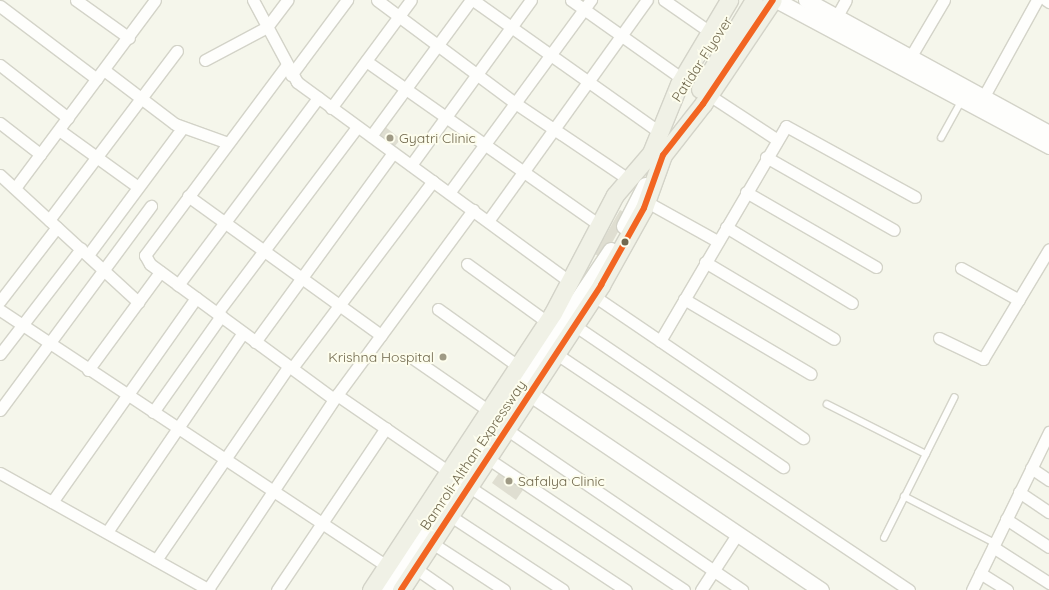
<!DOCTYPE html>
<html>
<head>
<meta charset="utf-8">
<style>
  body { margin:0 }
  #map { position:relative; width:1049px; height:590px; overflow:hidden; background:#f5f6eb; font-family:Quicksand,sans-serif }
  div>[style] { position:absolute }
  .building>* { inset:0; background:#dfded1 }
  .roads { filter:drop-shadow(1px 0 #d3d3c8) drop-shadow(-1px 0 #d3d3c8) drop-shadow(0 1px #d3d3c8) drop-shadow(0 -1px #d3d3c8) }
  .lane>* { height:5.5px; margin:-2.75px; padding:0 2.75px; transform-origin:2.75px; border-radius:2.75px; background:#fefefc }
  .street>* { height:11px; margin:-5.5px; padding:0 5.5px; transform-origin:5.5px; border-radius:5.5px; background:#fefefc }
  .secondary>* { height:15px; margin:-7.5px; padding:0 7.5px; transform-origin:7.5px; border-radius:7.5px; background:#fefefc }
  .primary>* { height:17px; margin:-8.5px; padding:0 8.5px; transform-origin:8.5px; border-radius:8.5px; background:#f0f1e6 }
  .bus-1>* { height:6px; margin:-3px; padding:0 3px; transform-origin:3px; border-radius:3px; background:#f26522 }
  .dots>* { width:11px; height:11px; translate:-50% -50%; box-sizing:border-box; border:2px solid #fdfded; border-radius:50% }
  span { translate:-50% -50%; white-space:nowrap; text-align:center; line-height:1.15; -webkit-text-stroke:4px #fdfded; paint-order:stroke }
  .street-label { font-size:14px; color:#71694e }
  .poi-label { font-size:14px; color:#71694e }
  .left { translate:0 -50%; text-align:left }
  .right { translate:-100% -50%; text-align:right }
</style>
</head>
<body>
<div id="map">
  <div class="building">
    <div style="clip-path:polygon(384px 126px,401px 139px,393px 148px,376px 135px)"></div>
    <div style="clip-path:polygon(620px 210px,628px 214px,603px 259px,595px 254px)"></div>
    <div style="clip-path:polygon(501px 470px,525px 487px,516px 500px,492px 483px)"></div>
  </div>
  <div class="roads">
    <div class="lane">
      <div style="left:941px;top:138px;width:43px;rotate:-61.1deg"></div>
      <div style="left:827px;top:404px;width:111px;rotate:26.8deg"></div>
      <div style="left:904px;top:496px;width:102px;rotate:27.3deg"></div>
      <div style="left:884px;top:538px;width:157px;rotate:-63.4deg"></div>
    </div>
    <div class="street">
      <div style="left:76px;top:0;width:65px;rotate:35.6deg"></div>
      <div style="left:253px;top:0;width:93px;rotate:61.8deg"></div>
      <div style="left:297px;top:82px;width:336px;rotate:36.2deg"></div>
      <div style="left:377px;top:0;width:172px;rotate:36.7deg"></div>
      <div style="left:515px;top:103px;width:136px;rotate:33.9deg"></div>
      <div style="left:473px;top:0;width:227px;rotate:35.3deg"></div>
      <div style="left:571px;top:0;width:135px;rotate:35.3deg"></div>
      <div style="left:664px;top:0;width:56px;rotate:34.8deg"></div>
      <div style="left:1046px;top:0;width:4px;rotate:34deg"></div>
      <div style="left:0;top:6px;width:121px;rotate:37deg"></div>
      <div style="left:837px;top:16px;width:18px;rotate:-61deg"></div>
      <div style="left:911px;top:56px;width:65px;rotate:-59.5deg"></div>
      <div style="left:205px;top:60px;width:70px;rotate:-28deg"></div>
      <div style="left:267px;top:27px;width:34px;rotate:-53deg"></div>
      <div style="left:366px;top:61px;width:284px;rotate:35.1deg"></div>
      <div style="left:0;top:65px;width:86px;rotate:37.9deg"></div>
      <div style="left:286px;top:66px;width:236px;rotate:126.7deg"></div>
      <div style="left:145px;top:255px;width:10px;rotate:61deg"></div>
      <div style="left:150px;top:264px;width:228px;rotate:36.3deg"></div>
      <div style="left:104px;top:70px;width:89px;rotate:37.3deg"></div>
      <div style="left:175px;top:124px;width:56px;rotate:19.7deg"></div>
      <div style="left:291px;top:75px;width:94px;rotate:-53.3deg"></div>
      <div style="left:709px;top:95px;width:80px;rotate:33.3deg"></div>
      <div style="left:984px;top:96px;width:110px;rotate:-61.1deg"></div>
      <div style="left:331px;top:108px;width:134px;rotate:-53.5deg"></div>
      <div style="left:0;top:123px;width:51px;rotate:37.8deg"></div>
      <div style="left:59px;top:130px;width:97px;rotate:35.8deg"></div>
      <div style="left:371px;top:136px;width:169px;rotate:-53.7deg"></div>
      <div style="left:766px;top:157px;width:147px;rotate:29.7deg"></div>
      <div style="left:411px;top:165px;width:204px;rotate:-54deg"></div>
      <div style="left:0;top:175px;width:188px;rotate:42.6deg"></div>
      <div style="left:15px;top:188px;width:234px;rotate:-53.3deg"></div>
      <div style="left:746px;top:192px;width:150px;rotate:30deg"></div>
      <div style="left:449px;top:193px;width:240px;rotate:-53.7deg"></div>
      <div style="left:188px;top:196px;width:238px;rotate:35.8deg"></div>
      <div style="left:647px;top:202px;width:80px;rotate:29.1deg"></div>
      <div style="left:49px;top:220px;width:212px;rotate:-52.9deg"></div>
      <div style="left:488px;top:221px;width:272px;rotate:-54.3deg"></div>
      <div style="left:726px;top:227px;width:147px;rotate:31.1deg"></div>
      <div style="left:88px;top:255px;width:159px;rotate:-53.4deg"></div>
      <div style="left:705px;top:262px;width:150px;rotate:30.8deg"></div>
      <div style="left:467px;top:264px;width:99px;rotate:35.9deg"></div>
      <div style="left:961px;top:268px;width:66px;rotate:28.9deg"></div>
      <div style="left:178px;top:285px;width:234px;rotate:-53.2deg"></div>
      <div style="left:594px;top:296px;width:253px;rotate:34.2deg"></div>
      <div style="left:684px;top:299px;width:147px;rotate:30.6deg"></div>
      <div style="left:0;top:301px;width:93px;rotate:-52.4deg"></div>
      <div style="left:438px;top:309px;width:98px;rotate:35.5deg"></div>
      <div style="left:0;top:310px;width:464px;rotate:33.5deg"></div>
      <div style="left:217px;top:313px;width:233px;rotate:-53deg"></div>
      <div style="left:574px;top:325px;width:253px;rotate:34.2deg"></div>
      <div style="left:939px;top:338px;width:49px;rotate:25.5deg"></div>
      <div style="left:983px;top:359px;width:128px;rotate:-59deg"></div>
      <div style="left:660px;top:341px;width:249px;rotate:-59.6deg"></div>
      <div style="left:786px;top:126px;width:147px;rotate:28.8deg"></div>
      <div style="left:255px;top:342px;width:234px;rotate:-53.9deg"></div>
      <div style="left:555px;top:353px;width:426px;rotate:33.8deg"></div>
      <div style="left:0;top:354px;width:133px;rotate:-52.4deg"></div>
      <div style="left:414px;top:359px;width:91px;rotate:34.7deg"></div>
      <div style="left:292px;top:368px;width:234px;rotate:-53deg"></div>
      <div style="left:88px;top:370px;width:122px;rotate:-53.7deg"></div>
      <div style="left:337px;top:395px;width:136px;rotate:34.5deg"></div>
      <div style="left:0;top:410px;width:254px;rotate:-53.5deg"></div>
      <div style="left:153px;top:412px;width:118px;rotate:-54.7deg"></div>
      <div style="left:506px;top:429px;width:286px;rotate:34.3deg"></div>
      <div style="left:487px;top:458px;width:237px;rotate:33.8deg"></div>
      <div style="left:1031px;top:468px;width:22px;rotate:34deg"></div>
      <div style="left:0;top:473px;width:240px;rotate:29.2deg"></div>
      <div style="left:468px;top:486px;width:189px;rotate:33.4deg"></div>
      <div style="left:1019px;top:492px;width:36px;rotate:34deg"></div>
      <div style="left:52px;top:502px;width:250px;rotate:-54.8deg"></div>
      <div style="left:449px;top:515px;width:136px;rotate:33.3deg"></div>
      <div style="left:1006px;top:519px;width:51px;rotate:33.1deg"></div>
      <div style="left:107px;top:532px;width:241px;rotate:-55.7deg"></div>
      <div style="left:432px;top:543px;width:86px;rotate:33.1deg"></div>
      <div style="left:993px;top:547px;width:67px;rotate:32.7deg"></div>
      <div style="left:156px;top:560px;width:235px;rotate:-55.6deg"></div>
      <div style="left:415px;top:568px;width:39px;rotate:35deg"></div>
      <div style="left:980px;top:573px;width:32px;rotate:32deg"></div>
      <div style="left:208px;top:589px;width:233px;rotate:-56.4deg"></div>
      <div style="left:337px;top:395px;width:230px;rotate:-53.7deg"></div>
      <div style="left:277px;top:590px;width:195px;rotate:-56.1deg"></div>
      <div style="left:701px;top:590px;width:68px;rotate:-57deg"></div>
      <div style="left:972px;top:590px;width:176px;rotate:-64deg"></div>
    </div>
    <div class="secondary">
      <div style="left:776px;top:0;width:310px;rotate:28.1deg"></div>
      <div style="left:806px;top:0;width:277px;rotate:28.7deg"></div>
      <div style="left:624px;top:226px;width:46px;rotate:-62.9deg"></div>
      <div style="left:520px;top:387px;width:363px;rotate:34deg"></div>
      <div style="left:383px;top:590px;width:409px;rotate:-56.2deg"></div>
    </div>
    <div class="primary">
      <div style="left:700px;top:89px;width:104px;rotate:-58.8deg"></div>
      <div style="left:371px;top:590px;width:331px;rotate:-56.7deg"></div>
      <div style="left:553px;top:313px;width:133px;rotate:-62.3deg"></div>
      <div style="left:615px;top:195px;width:55px;rotate:-49.4deg"></div>
      <div style="left:651px;top:153px;width:74px;rotate:-67.9deg"></div>
      <div style="left:679px;top:84px;width:98px;rotate:-59.2deg"></div>
      <div style="left:401px;top:590px;width:365px;rotate:-56.7deg"></div>
      <div style="left:601px;top:285px;width:88px;rotate:-60.8deg"></div>
      <div style="left:644px;top:208px;width:56px;rotate:-70.3deg"></div>
      <div style="left:663px;top:155px;width:65px;rotate:-51.9deg"></div>
      <div style="left:703px;top:104px;width:125px;rotate:-56.1deg"></div>
    </div>
  </div>
  <div class="bus-1">
    <div style="left:401px;top:590px;width:365px;rotate:-56.7deg"></div>
    <div style="left:601px;top:285px;width:88px;rotate:-60.8deg"></div>
    <div style="left:644px;top:208px;width:56px;rotate:-70.3deg"></div>
    <div style="left:663px;top:155px;width:65px;rotate:-51.9deg"></div>
    <div style="left:703px;top:104px;width:125px;rotate:-56.1deg"></div>
  </div>
  <div class="dots">
    <div style="left:390px;top:138px;background:#9f9a85"></div>
    <div style="left:625px;top:242px;background:#71694e"></div>
    <div style="left:443px;top:357px;background:#9f9a85"></div>
    <div style="left:509px;top:481px;background:#9f9a85"></div>
  </div>
  <div class="street-label">
    <span style="left:702px;top:59px;rotate:-57deg">Patidar Flyover</span>
    <span style="left:473px;top:455px;rotate:-56deg">Bamroli-Althan Expressway</span>
  </div>
  <div class="poi-label">
    <span class="left" style="left:399px;top:138px">Gyatri Clinic</span>
    <span class="right" style="left:434px;top:357px">Krishna Hospital</span>
    <span class="left" style="left:518px;top:481px">Safalya Clinic</span>
  </div>
</div>
</body>
</html>
